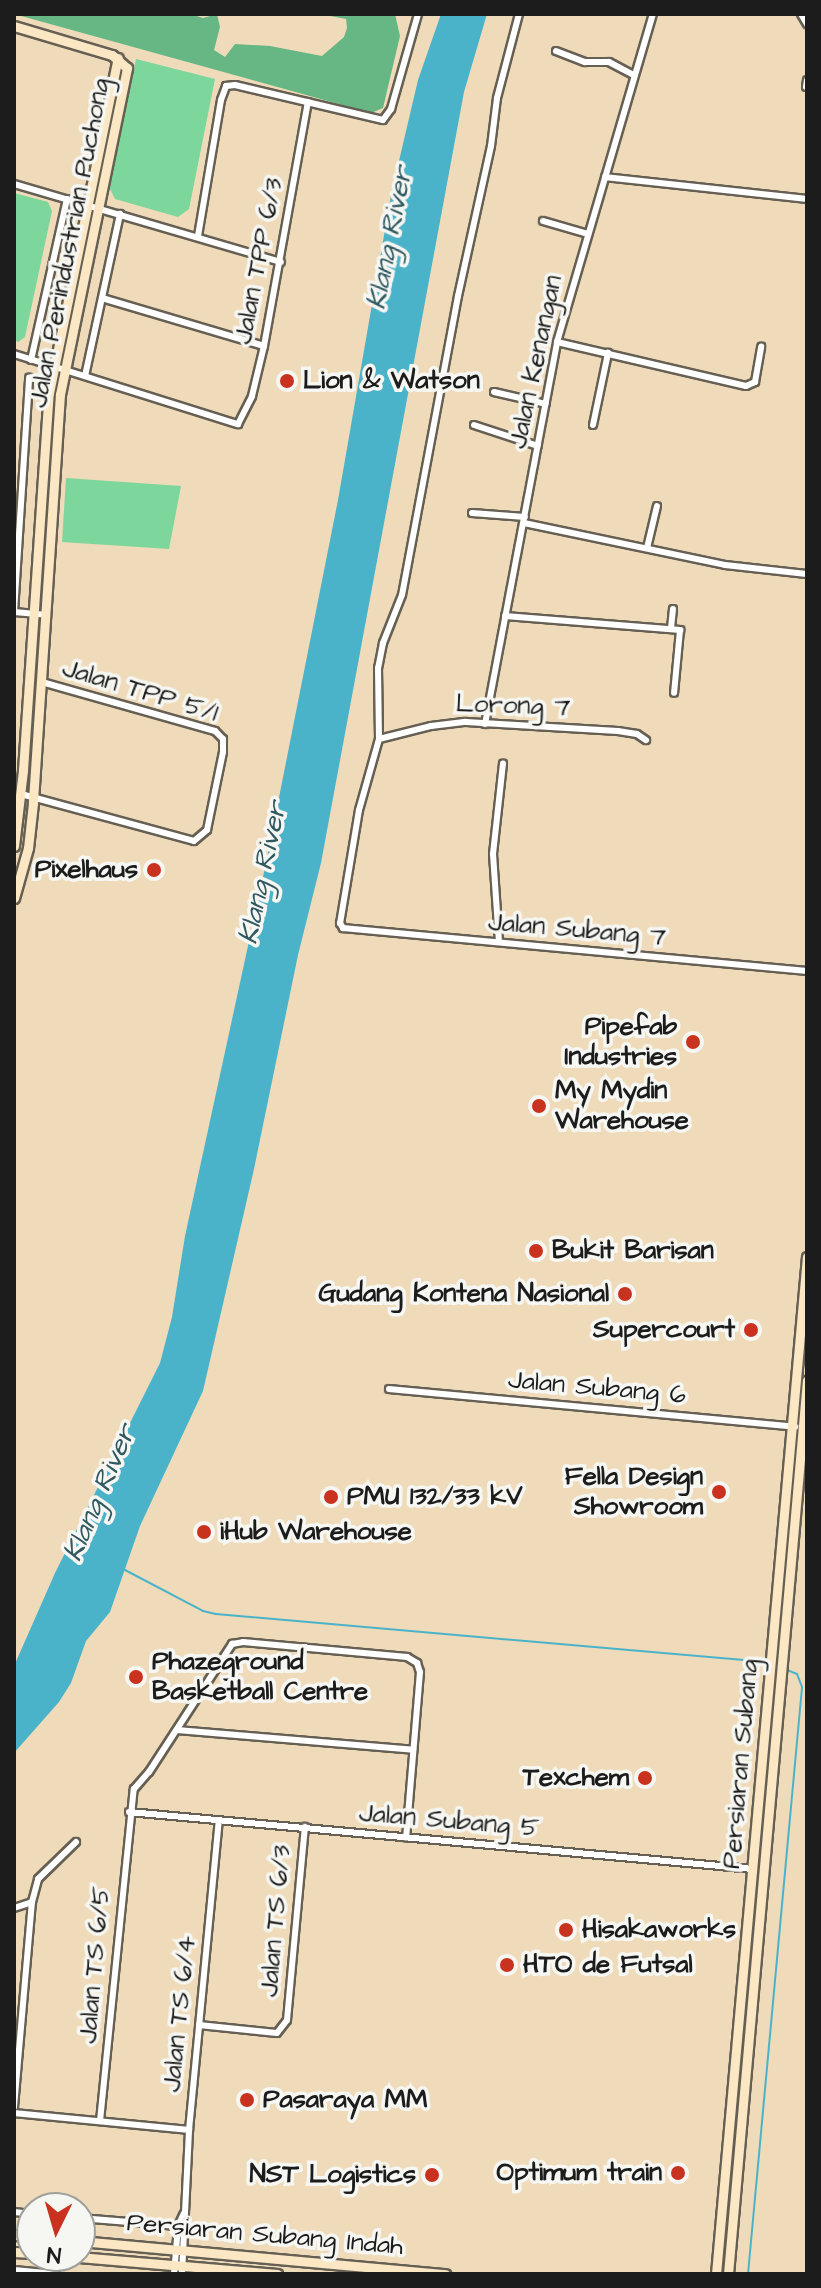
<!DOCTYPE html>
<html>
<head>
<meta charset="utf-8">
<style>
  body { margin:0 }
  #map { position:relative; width:821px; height:2288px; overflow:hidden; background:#efdbb9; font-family:"Architects Daughter",sans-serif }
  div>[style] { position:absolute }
  .green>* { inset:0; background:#7dd69c }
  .forest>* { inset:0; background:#66b784 }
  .water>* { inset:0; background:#4bb3c9 }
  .stream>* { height:2px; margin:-1px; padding:0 1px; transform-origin:1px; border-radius:1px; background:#4bb3c9 }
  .roads { filter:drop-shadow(2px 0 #665f53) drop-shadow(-2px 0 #665f53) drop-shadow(0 2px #665f53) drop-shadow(0 -2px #665f53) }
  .street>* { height:6px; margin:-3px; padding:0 3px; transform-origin:3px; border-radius:3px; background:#fff }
  .secondary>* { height:9px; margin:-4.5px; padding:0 4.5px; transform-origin:4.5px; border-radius:4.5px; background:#fbe7c3 }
  .dots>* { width:22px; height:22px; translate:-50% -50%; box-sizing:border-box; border:4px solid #f6f6f2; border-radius:50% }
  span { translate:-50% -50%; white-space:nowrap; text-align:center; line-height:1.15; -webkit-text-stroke:7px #f6f6f2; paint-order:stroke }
  .street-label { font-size:26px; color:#1c1c1c }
  .poi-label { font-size:26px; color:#1c1c1c; font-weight:700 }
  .left { translate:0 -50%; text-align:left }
  .right { translate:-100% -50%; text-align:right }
  .water-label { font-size:28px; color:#2f5861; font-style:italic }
  .frame { position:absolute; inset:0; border:16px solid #1c1c1c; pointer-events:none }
  .north { position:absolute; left:16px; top:2192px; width:80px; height:80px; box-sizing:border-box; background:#f6f6f2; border:2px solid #9f9f9c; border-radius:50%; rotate:185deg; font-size:22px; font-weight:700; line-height:32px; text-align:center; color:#1c1c1c }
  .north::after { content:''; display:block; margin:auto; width:28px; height:36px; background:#c8321e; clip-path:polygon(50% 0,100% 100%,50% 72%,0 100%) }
</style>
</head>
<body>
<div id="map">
  <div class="green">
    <div style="clip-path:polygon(136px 59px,215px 79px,189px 209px,178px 217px,115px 199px,109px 187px)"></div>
    <div style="clip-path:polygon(14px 193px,48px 202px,52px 211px,25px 337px,18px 342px,14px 340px)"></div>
    <div style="clip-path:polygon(66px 478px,181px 486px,169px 549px,62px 542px)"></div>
  </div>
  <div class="forest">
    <div style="clip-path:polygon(14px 14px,190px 14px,203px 18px,217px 14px,220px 27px,214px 50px,225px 57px,235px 44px,270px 46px,322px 56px,344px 37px,347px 28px,346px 19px,320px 14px,395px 14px,400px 36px,383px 108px,371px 113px)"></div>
  </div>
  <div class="water">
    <div style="clip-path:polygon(441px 14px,487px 14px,464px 92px,321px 863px,298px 955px,254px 1169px,203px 1391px,140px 1526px,110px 1612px,86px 1641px,71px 1683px,59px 1702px,14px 1753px,14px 1666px,55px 1573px,160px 1363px,172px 1317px,185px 1236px,266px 863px,338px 500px,391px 195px,418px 80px)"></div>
  </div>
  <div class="stream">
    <div style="left:125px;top:1570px;width:88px;rotate:27.7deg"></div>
    <div style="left:203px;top:1611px;width:13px;rotate:13deg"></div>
    <div style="left:216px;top:1614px;width:552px;rotate:4.99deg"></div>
    <div style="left:748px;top:2274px;width:589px;rotate:-84.74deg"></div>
    <div style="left:802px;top:1687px;width:14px;rotate:-111deg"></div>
    <div style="left:797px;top:1674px;width:11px;rotate:-158deg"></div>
  </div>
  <div class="roads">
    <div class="street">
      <div style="left:519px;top:14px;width:87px;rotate:104.7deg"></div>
      <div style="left:497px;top:98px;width:48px;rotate:97.1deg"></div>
      <div style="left:491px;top:146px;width:154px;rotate:102.4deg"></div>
      <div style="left:458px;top:296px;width:304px;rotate:100.6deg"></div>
      <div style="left:402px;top:595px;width:52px;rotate:111.6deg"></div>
      <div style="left:383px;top:643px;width:25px;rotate:101deg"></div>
      <div style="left:378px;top:668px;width:71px;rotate:89.2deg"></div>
      <div style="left:379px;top:739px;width:74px;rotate:105.7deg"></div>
      <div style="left:359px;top:810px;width:115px;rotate:99.5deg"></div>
      <div style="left:340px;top:923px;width:6px;rotate:59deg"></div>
      <div style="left:343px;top:928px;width:466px;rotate:5.3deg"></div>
      <div style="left:801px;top:14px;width:12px;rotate:59deg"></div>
      <div style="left:556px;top:51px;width:31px;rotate:21deg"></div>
      <div style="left:585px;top:62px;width:24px"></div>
      <div style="left:609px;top:62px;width:27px;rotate:28deg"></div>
      <div style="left:806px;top:87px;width:7px;rotate:-82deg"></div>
      <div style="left:605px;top:177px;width:203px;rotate:6.2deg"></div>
      <div style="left:14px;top:184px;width:278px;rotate:16.3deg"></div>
      <div style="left:543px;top:221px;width:47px;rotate:16.1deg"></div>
      <div style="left:198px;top:236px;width:138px;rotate:-80.4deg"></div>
      <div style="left:221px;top:100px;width:15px;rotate:-70deg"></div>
      <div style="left:226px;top:86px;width:9px;rotate:-6deg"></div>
      <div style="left:235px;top:85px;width:152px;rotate:13.3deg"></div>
      <div style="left:383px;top:120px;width:14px;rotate:-54deg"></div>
      <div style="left:391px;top:109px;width:99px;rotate:-74.1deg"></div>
      <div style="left:102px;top:298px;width:169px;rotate:16.5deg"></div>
      <div style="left:557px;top:342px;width:194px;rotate:13.1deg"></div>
      <div style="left:746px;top:386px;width:10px;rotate:-24deg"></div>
      <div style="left:755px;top:382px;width:36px;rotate:-80deg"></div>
      <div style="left:14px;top:354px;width:235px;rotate:17.4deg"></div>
      <div style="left:238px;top:424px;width:31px;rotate:-63deg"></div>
      <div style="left:252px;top:396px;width:51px;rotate:-76.5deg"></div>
      <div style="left:264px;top:346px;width:248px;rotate:-79.8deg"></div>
      <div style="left:31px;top:360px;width:165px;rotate:-77.4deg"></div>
      <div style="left:85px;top:376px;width:166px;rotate:-77.8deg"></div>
      <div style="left:494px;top:392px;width:53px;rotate:13deg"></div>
      <div style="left:474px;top:425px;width:67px;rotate:18.2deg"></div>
      <div style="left:593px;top:425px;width:74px;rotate:-78.2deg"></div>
      <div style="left:472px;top:513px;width:53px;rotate:4.3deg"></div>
      <div style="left:524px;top:523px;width:205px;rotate:11.8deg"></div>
      <div style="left:725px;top:565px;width:82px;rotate:6.3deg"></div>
      <div style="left:647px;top:548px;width:43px;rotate:-76.6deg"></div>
      <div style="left:14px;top:612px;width:235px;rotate:-86.3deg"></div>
      <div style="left:14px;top:612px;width:33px;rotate:5deg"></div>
      <div style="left:505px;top:616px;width:176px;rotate:4.6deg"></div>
      <div style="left:680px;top:630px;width:63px;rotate:95.4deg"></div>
      <div style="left:671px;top:628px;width:19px;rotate:-84deg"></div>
      <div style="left:485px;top:724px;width:389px;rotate:-79.3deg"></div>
      <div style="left:557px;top:342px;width:342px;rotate:-73.7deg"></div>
      <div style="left:379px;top:739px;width:54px;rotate:-14deg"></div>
      <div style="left:431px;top:726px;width:35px;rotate:-7deg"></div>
      <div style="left:466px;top:722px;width:152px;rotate:3.4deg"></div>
      <div style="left:618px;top:731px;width:19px;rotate:9deg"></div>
      <div style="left:637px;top:734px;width:11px;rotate:34deg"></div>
      <div style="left:21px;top:794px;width:179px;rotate:15.2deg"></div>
      <div style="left:194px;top:841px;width:17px;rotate:-40deg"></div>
      <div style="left:207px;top:830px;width:80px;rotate:-78.4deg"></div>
      <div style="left:223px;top:752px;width:13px;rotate:-90deg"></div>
      <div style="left:223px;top:739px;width:11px;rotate:-135deg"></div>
      <div style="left:215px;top:731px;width:180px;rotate:-164.2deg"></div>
      <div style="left:499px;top:942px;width:88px;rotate:-93.9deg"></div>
      <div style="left:493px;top:854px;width:91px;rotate:-83.7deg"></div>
      <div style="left:389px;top:1389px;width:408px;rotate:5.3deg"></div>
      <div style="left:177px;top:1730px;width:237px;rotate:4.8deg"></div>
      <div style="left:129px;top:1812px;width:627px;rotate:5.22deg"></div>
      <div style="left:14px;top:1908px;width:19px;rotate:-18deg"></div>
      <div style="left:32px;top:1902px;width:24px;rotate:-75deg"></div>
      <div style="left:38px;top:1879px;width:53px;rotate:-44.2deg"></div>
      <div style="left:199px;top:2025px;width:78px;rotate:5.9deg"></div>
      <div style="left:277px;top:2033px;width:16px;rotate:-52deg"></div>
      <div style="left:287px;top:2020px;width:194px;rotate:-84.7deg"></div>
      <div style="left:14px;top:2107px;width:206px;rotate:-85deg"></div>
      <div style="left:14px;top:2113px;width:176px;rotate:5.5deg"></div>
      <div style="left:100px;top:2121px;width:334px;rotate:-84.2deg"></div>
      <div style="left:134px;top:1789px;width:23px;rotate:-49deg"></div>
      <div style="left:149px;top:1772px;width:153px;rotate:-57deg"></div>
      <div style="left:232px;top:1644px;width:11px;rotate:-10deg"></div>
      <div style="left:243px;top:1642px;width:165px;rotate:5.2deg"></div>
      <div style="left:407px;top:1657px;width:12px;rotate:31deg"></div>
      <div style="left:417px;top:1663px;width:9px;rotate:72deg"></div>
      <div style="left:420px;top:1672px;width:166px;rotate:94.8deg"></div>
      <div style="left:14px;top:2212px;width:18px;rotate:6deg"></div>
      <div style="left:80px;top:2218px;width:98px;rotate:4.7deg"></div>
      <div style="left:14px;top:2270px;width:42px;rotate:5.4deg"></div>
      <div style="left:174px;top:2274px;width:48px;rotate:-85.2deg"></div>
      <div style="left:178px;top:2226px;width:14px;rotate:-65deg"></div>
      <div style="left:182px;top:2274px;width:144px;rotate:-87.2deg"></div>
      <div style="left:189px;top:2130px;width:311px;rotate:-84.5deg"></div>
    </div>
    <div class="secondary">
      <div style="left:14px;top:26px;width:102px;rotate:16.5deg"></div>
      <div style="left:112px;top:55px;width:20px;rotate:41deg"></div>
      <div style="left:127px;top:68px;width:333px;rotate:101.6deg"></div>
      <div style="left:60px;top:394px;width:410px;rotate:93.8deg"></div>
      <div style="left:33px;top:803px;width:45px;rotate:96.3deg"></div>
      <div style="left:28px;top:848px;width:52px;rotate:105.6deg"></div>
      <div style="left:14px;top:846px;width:77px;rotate:-83.2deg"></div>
      <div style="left:23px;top:770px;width:378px;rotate:-86.1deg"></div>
      <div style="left:49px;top:393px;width:342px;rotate:-78.4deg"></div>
      <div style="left:14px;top:2235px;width:18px;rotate:3deg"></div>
      <div style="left:80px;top:2241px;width:367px;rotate:5.2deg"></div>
      <div style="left:14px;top:2252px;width:18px;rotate:3deg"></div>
      <div style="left:67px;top:2256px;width:211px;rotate:4.9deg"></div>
      <div style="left:716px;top:2274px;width:1021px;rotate:-84.89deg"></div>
      <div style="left:728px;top:2274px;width:897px;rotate:-84.95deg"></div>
    </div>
  </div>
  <div class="dots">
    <div style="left:287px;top:381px;background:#c8321e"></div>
    <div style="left:154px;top:870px;background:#c8321e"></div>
    <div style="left:693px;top:1042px;background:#c8321e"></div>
    <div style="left:539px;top:1106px;background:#c8321e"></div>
    <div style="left:536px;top:1251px;background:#c8321e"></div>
    <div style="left:625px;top:1294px;background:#c8321e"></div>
    <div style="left:751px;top:1330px;background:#c8321e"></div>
    <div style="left:719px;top:1492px;background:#c8321e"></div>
    <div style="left:331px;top:1497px;background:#c8321e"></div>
    <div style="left:204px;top:1532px;background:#c8321e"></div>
    <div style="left:136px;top:1677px;background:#c8321e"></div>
    <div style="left:645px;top:1778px;background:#c8321e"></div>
    <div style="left:566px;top:1930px;background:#c8321e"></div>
    <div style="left:507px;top:1965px;background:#c8321e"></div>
    <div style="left:247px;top:2100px;background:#c8321e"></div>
    <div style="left:678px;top:2173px;background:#c8321e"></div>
    <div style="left:432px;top:2175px;background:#c8321e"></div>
  </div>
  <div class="street-label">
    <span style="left:70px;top:243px;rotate:-79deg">Jalan Perindustrian Puchong</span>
    <span style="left:259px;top:261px;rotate:-79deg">Jalan TPP 6/3</span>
    <span style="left:536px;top:362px;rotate:-78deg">Jalan Kenangan</span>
    <span style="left:140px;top:691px;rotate:17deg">Jalan TPP 5/1</span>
    <span style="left:513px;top:706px;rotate:2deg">Lorong 7</span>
    <span style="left:577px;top:930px;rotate:5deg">Jalan Subang 7</span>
    <span style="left:597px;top:1388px;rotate:5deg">Jalan Subang 6</span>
    <span style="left:741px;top:1764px;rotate:-85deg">Persiaran Subang</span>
    <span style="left:449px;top:1821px;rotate:5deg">Jalan Subang 5</span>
    <span style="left:276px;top:1921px;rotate:-85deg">Jalan TS 6/3</span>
    <span style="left:95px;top:1965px;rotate:-85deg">Jalan TS 6/5</span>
    <span style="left:180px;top:2014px;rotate:-84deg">Jalan TS 6/4</span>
    <span style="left:265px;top:2235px;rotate:5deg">Persiaran Subang Indah</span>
  </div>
  <div class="poi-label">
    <span class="left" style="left:303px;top:381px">Lion &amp; Watson</span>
    <span class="right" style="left:138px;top:870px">Pixelhaus</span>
    <span class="right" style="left:677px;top:1042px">Pipefab<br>Industries</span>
    <span class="left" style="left:555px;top:1106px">My Mydin<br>Warehouse</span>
    <span class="left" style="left:552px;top:1251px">Bukit Barisan</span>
    <span class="right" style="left:609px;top:1294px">Gudang Kontena Nasional</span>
    <span class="right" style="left:735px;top:1330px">Supercourt</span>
    <span class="right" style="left:703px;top:1492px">Fella Design<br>Showroom</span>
    <span class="left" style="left:347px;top:1497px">PMU 132/33 kV</span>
    <span class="left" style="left:220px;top:1532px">iHub Warehouse</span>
    <span class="left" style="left:152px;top:1677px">Phazeground<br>Basketball Centre</span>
    <span class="right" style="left:629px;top:1778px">Texchem</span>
    <span class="left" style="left:582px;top:1930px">Hisakaworks</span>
    <span class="left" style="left:523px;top:1965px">HTO de Futsal</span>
    <span class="left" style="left:263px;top:2100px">Pasaraya MM</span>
    <span class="right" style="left:662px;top:2173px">Optimum train</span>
    <span class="right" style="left:416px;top:2175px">NST Logistics</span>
  </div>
  <div class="water-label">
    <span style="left:390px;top:238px;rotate:-79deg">Klang River</span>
    <span style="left:263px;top:873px;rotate:-78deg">Klang River</span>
    <span style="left:100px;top:1493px;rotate:-67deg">Klang River</span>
  </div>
  <div class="frame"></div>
  <div class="north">N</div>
</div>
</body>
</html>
